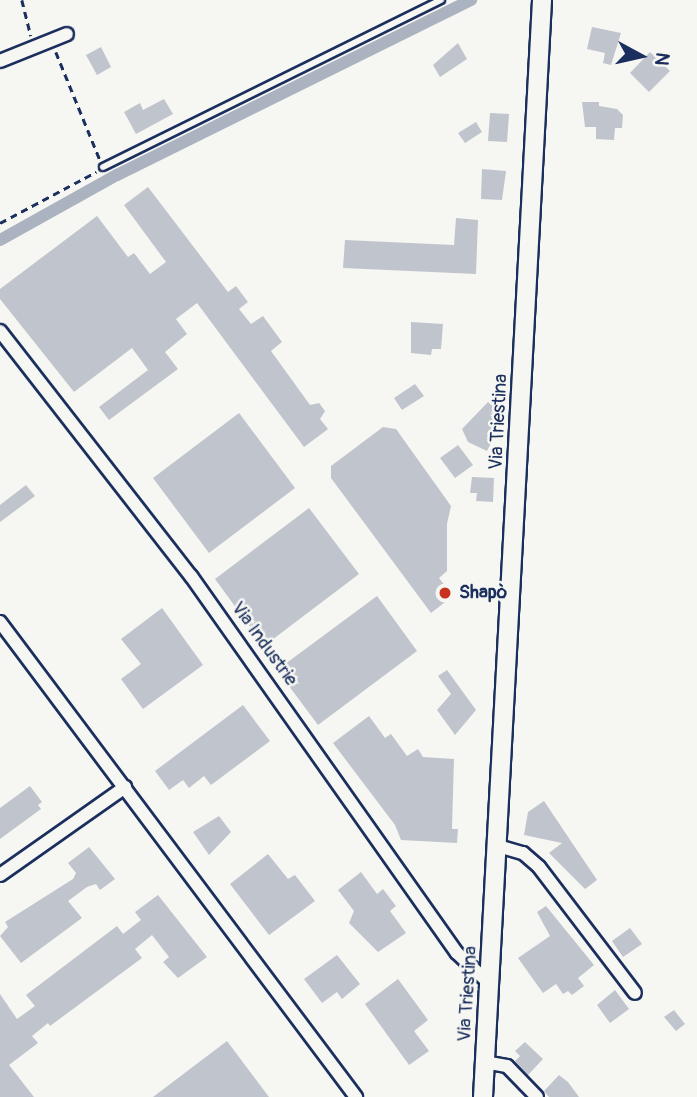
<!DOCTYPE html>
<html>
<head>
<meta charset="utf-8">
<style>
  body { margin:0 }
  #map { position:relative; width:697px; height:1097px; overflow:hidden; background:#f6f6f2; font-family:Pangolin,sans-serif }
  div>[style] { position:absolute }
  .canal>* { height:12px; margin:-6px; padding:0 6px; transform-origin:6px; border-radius:6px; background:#abb2c0 }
  .building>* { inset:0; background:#c0c4cd }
  .path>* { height:2.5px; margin-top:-1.25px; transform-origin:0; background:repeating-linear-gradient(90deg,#1b2f5e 0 7px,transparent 0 12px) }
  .roads { filter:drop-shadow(2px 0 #1b2f5e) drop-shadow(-2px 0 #1b2f5e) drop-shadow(0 2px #1b2f5e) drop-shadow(0 -2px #1b2f5e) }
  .service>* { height:6px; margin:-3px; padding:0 3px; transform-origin:3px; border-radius:3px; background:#f6f6f2 }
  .minor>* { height:12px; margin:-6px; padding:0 6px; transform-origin:6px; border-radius:6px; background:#f6f6f2 }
  .secondary>* { height:18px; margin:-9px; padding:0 9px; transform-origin:9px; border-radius:9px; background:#f6f6f2 }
  .dots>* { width:19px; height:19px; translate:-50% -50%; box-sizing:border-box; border:4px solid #f6f6f2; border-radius:50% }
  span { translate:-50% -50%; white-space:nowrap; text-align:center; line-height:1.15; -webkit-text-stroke:5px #f6f6f2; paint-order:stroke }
  .street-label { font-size:19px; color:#1b2f5e }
  .poi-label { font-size:19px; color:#1b2f5e; font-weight:700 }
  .left { translate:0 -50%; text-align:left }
  .north { position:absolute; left:606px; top:21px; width:70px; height:70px; -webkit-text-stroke:5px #f6f6f2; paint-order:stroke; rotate:98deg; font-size:19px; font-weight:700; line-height:28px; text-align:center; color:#1b2f5e }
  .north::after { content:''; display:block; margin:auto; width:24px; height:32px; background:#1b2f5e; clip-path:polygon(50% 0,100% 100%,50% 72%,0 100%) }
</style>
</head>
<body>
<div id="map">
  <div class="canal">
    <div style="left:0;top:240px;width:134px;rotate:-29.1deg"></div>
    <div style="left:117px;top:175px;width:395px;rotate:-26.3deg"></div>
  </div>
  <div class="building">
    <div style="clip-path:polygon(592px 27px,621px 33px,611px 65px,603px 63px,605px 53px,587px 49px)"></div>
    <div style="clip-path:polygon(458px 43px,467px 59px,440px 77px,433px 65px)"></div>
    <div style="clip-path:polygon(101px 47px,111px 67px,97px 75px,86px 55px)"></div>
    <div style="clip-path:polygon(650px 52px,670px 71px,649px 92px,630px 73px)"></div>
    <div style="clip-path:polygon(164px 99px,173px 114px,136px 134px,124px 112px,140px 103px,143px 110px)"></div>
    <div style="clip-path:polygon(582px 102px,599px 102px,599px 106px,617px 109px,623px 115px,622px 128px,615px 128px,614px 140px,596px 139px,596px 127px,585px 127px)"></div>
    <div style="clip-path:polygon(490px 113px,509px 114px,507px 142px,488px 141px)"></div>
    <div style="clip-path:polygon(476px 122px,482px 132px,465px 143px,458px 133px)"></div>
    <div style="clip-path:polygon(482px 169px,506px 171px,502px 200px,481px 199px)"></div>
    <div style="clip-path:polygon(148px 187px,228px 292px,236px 286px,248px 302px,239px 309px,251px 324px,263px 316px,282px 342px,271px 351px,310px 405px,319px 403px,325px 411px,320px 419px,328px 429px,304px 447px,197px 303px,176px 319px,187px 334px,165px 352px,178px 369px,109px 420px,99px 407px,148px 370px,132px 348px,74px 392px,0 299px,0 289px,97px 216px,128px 257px,134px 253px,150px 274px,166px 262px,124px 205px)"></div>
    <div style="clip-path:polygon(456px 218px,478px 220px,476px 274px,343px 268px,345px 240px,454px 245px)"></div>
    <div style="clip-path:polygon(411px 322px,443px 324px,441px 349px,432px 349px,431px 355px,411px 353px)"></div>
    <div style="clip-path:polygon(415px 384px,424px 396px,402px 410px,394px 398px)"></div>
    <div style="clip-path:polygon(488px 402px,496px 409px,491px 415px,501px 423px,487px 451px,468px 442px,462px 429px)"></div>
    <div style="clip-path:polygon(239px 413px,295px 488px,209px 553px,153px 478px)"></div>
    <div style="clip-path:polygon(383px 427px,396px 429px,451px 506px,447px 524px,447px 571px,439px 578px,453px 596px,431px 613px,331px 478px,331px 466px)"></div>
    <div style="clip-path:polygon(458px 445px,473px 465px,455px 478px,440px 458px)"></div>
    <div style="clip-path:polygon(472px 477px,494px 478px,493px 502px,476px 501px,477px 493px,470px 493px)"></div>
    <div style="clip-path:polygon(26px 485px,35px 496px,0 522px,0 505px)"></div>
    <div style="clip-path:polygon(309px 508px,359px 574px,264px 646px,215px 579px)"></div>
    <div style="clip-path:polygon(377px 596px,417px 651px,318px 725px,277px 670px)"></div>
    <div style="clip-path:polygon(162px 608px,203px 665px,143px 709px,121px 679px,141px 664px,121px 639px)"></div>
    <div style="clip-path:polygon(447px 670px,476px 710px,455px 735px,437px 710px,451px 694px,438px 676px)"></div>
    <div style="clip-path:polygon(243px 705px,270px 741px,211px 785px,204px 776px,189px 788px,183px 780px,169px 790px,155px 771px)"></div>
    <div style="clip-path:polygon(369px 716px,385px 738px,391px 734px,407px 756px,418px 749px,423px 757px,454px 759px,452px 829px,458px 829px,457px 843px,401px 840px,395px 825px,333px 743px)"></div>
    <div style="clip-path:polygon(30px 786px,42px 802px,38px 805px,41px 809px,0 839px,0 808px)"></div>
    <div style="clip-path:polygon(544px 801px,597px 880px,585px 889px,549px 853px,562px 843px,524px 835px,528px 812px)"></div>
    <div style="clip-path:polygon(219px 816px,231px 832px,209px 855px,193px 832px)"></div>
    <div style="clip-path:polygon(89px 847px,115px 879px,100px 890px,96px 884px,87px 887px,68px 901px,82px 918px,21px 963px,0 936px,8px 927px,5px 922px,73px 879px,76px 873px,68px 863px)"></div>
    <div style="clip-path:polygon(268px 854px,288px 879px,295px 875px,315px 901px,269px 935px,230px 884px)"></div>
    <div style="clip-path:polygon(361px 872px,377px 894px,383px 889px,396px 906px,390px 911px,406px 933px,378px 952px,349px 923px,354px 911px,338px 890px)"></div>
    <div style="clip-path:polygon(158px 895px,207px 957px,178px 978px,163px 962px,169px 957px,152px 935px,135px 949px,142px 958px,50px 1026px,48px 1023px,32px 1036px,38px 1043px,9px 1065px,34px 1097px,0 1097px,0 994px,17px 1019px,35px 1006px,26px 995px,117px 926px,123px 934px,141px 920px,135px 912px)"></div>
    <div style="clip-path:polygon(546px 906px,594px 965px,578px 978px,584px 986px,572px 995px,568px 991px,563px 994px,556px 984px,543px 993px,518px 958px,550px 936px,537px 912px)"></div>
    <div style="clip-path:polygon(630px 928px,642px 944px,623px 957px,612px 941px)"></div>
    <div style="clip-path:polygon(337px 955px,360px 984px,342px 999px,337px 992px,322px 1003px,304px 979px)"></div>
    <div style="clip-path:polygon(398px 979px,428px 1020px,414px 1031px,429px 1051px,409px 1065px,365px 1004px)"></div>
    <div style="clip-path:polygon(615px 990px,629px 1009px,610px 1023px,597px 1005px)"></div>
    <div style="clip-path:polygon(674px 1010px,685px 1024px,676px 1031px,664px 1017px)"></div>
    <div style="clip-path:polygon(227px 1041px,269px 1097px,153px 1097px)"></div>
    <div style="clip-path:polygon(525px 1042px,543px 1059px,528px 1075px,515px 1061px,520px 1056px,515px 1051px)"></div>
    <div style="clip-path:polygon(559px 1075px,568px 1082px,579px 1097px,549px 1097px,544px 1091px)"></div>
  </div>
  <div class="path">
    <div style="left:22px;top:0;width:37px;rotate:76deg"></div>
    <div style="left:56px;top:52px;width:117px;rotate:67.8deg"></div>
    <div style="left:0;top:223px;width:109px;rotate:-28deg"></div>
    <div style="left:465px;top:979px;width:14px;rotate:51deg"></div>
  </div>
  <div class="roads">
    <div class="service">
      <div style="left:103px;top:167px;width:377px;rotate:-26.3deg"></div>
    </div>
    <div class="minor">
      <div style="left:0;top:61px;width:72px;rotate:-21.9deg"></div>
      <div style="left:0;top:331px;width:311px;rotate:52.1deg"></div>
      <div style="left:191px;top:576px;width:461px;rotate:54.8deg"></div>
      <div style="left:457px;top:953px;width:45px;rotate:43.2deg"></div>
      <div style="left:0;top:622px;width:594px;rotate:53.15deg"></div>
      <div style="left:498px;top:846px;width:26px;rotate:16deg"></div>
      <div style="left:523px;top:853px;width:21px;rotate:41deg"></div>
      <div style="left:539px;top:867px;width:158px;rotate:52.7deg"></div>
      <div style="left:0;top:875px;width:153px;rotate:-35.1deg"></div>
      <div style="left:484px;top:1062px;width:23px;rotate:10deg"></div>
      <div style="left:507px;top:1066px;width:43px;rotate:45.9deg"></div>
    </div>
    <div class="secondary">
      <div style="left:483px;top:1097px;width:1099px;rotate:-86.92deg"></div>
    </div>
  </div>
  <div class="dots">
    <div style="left:445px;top:593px;background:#c8321e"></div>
  </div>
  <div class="street-label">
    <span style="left:499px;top:422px;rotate:-87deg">Via Triestina</span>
    <span style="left:264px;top:644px;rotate:54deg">Via Industrie</span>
    <span style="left:468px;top:994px;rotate:-86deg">Via Triestina</span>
  </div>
  <div class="poi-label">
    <span class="left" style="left:459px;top:593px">Shapò</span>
  </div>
  <div class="north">N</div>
</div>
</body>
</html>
